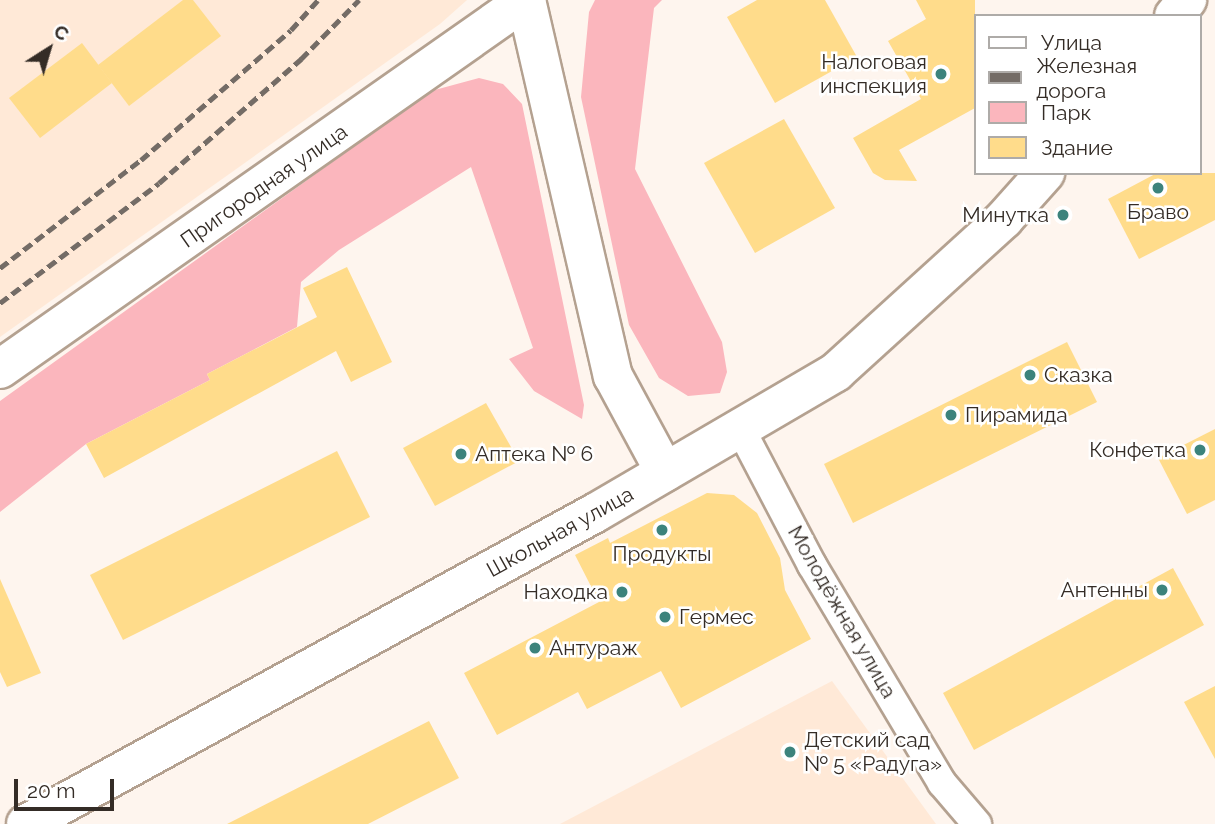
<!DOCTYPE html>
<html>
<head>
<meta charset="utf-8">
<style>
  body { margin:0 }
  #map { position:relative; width:1215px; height:824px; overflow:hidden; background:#fef5ee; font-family:Raleway,sans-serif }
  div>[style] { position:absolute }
  .built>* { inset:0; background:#ffe9d7 }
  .green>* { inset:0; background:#fbb6bd }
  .building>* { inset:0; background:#ffdc8b }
  .roads { filter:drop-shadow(2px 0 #b4a190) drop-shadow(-2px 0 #b4a190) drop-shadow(0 2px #b4a190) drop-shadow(0 -2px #b4a190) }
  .street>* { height:28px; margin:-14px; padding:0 14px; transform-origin:14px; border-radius:14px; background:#fff }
  .secondary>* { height:38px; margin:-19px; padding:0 19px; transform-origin:19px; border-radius:19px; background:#fff }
  .rail>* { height:5px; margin-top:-2.5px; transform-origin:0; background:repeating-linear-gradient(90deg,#746c66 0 10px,transparent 0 15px) }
  .dots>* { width:19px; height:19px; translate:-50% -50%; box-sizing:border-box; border:4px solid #fff; border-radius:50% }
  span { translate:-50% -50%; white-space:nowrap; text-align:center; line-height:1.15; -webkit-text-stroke:5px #fff; paint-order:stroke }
  .poi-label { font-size:21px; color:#342c26 }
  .right { translate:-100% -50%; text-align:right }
  .left { translate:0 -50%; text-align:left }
  .street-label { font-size:21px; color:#342c26 }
  .legend { position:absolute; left:974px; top:14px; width:228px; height:161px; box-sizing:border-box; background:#fff; border:2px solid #aeaba8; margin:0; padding:9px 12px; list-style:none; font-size:21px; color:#342c26 }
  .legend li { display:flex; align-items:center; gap:14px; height:35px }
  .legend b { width:35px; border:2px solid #aeaba8 }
  .north { position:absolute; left:14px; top:14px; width:70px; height:70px; -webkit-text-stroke:5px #fff; paint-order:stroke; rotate:37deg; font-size:19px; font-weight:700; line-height:28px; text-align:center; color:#342c26 }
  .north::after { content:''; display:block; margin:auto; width:24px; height:32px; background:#342c26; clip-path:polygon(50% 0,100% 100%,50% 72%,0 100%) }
  .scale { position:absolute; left:14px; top:779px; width:100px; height:32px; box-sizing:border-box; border:4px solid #342c26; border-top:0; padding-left:9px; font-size:21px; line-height:24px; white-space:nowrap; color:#342c26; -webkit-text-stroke:5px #fff; paint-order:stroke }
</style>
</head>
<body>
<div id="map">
  <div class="built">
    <div style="clip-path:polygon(0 0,467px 0,440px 24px,0 337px)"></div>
    <div style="clip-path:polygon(832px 681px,936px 824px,560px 824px)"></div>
  </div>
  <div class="green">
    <div style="clip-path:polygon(595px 0,662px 0,654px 8px,635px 169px,722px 342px,727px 372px,720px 393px,688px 396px,659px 378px,629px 325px,581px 97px,589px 12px)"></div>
    <div style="clip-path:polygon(479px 78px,503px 84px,522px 104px,584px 405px,582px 419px,534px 391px,509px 359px,533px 348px,471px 167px,339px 250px,301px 282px,297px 327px,207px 374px,210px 380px,86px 444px,0 512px,0 401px,431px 91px)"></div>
  </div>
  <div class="building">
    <div style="clip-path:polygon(183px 0,193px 0,221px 36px,129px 106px,98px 65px)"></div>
    <div style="clip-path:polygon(757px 0,825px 0,857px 57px,775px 103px,727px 17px)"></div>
    <div style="clip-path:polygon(916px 0,975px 0,975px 108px,899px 150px,917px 181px,885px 180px,873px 173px,853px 138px,921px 99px,888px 41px,926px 19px)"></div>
    <div style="clip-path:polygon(82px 43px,112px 83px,40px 138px,9px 98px)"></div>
    <div style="clip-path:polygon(784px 119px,835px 208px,755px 253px,704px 163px)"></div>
    <div style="clip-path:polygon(1157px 173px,1215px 173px,1215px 220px,1139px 259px,1108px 199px)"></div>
    <div style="clip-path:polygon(347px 267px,392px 362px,351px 382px,336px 351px,104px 478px,86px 444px,210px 380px,207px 374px,317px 317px,303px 288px)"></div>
    <div style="clip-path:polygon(1067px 342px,1097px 402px,853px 523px,824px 464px)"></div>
    <div style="clip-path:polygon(486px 403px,519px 461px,435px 506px,403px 448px)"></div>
    <div style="clip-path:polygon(1215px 429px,1215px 500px,1187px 514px,1158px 458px)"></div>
    <div style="clip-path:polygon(337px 451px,370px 517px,123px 640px,90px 575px)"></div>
    <div style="clip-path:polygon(707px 493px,734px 495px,757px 513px,780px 558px,785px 590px,811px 639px,681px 708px,661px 671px,587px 709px,578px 692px,497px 735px,464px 673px,599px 602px,575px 555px,608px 538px,610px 543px)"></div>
    <div style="clip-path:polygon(1173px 568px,1204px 625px,974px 750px,943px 693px)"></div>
    <div style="clip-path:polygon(0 579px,41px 673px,7px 687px,0 672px)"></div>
    <div style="clip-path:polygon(1215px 686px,1215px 759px,1184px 702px)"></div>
    <div style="clip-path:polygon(429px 721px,459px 778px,413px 801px,368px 824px,227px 824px)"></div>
  </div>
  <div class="roads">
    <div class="street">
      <div style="left:740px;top:428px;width:155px;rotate:62.3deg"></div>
      <div style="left:812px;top:565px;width:254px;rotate:59.2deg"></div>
      <div style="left:942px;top:783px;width:54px;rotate:49.5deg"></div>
    </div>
    <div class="secondary">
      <div style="left:526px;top:0;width:386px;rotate:77deg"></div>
      <div style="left:613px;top:376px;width:109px;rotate:61.6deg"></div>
      <div style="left:1174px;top:16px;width:21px;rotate:-51deg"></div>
      <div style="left:0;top:369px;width:643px;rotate:-35.05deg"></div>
      <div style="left:26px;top:824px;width:648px;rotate:-28.66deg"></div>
      <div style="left:595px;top:513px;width:279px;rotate:-30.3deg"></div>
      <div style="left:836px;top:372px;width:227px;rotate:-42.3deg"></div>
      <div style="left:1004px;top:219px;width:62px;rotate:-48.3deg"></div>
    </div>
  </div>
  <div class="rail">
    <div style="left:0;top:268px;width:178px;rotate:-37.5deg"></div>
    <div style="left:141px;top:160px;width:198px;rotate:-40.9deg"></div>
    <div style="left:291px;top:30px;width:40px;rotate:-48deg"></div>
    <div style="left:0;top:303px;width:199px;rotate:-37deg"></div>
    <div style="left:159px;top:183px;width:189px;rotate:-41.1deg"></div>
    <div style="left:301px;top:59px;width:83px;rotate:-45.5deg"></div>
  </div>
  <div class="dots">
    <div style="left:941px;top:74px;background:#3c837c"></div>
    <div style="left:1158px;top:188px;background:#3c837c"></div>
    <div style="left:1063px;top:215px;background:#3c837c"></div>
    <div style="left:1030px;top:375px;background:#3c837c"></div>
    <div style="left:951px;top:415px;background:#3c837c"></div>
    <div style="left:1200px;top:450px;background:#3c837c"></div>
    <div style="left:461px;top:454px;background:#3c837c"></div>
    <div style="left:662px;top:530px;background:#3c837c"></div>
    <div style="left:1162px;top:590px;background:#3c837c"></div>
    <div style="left:622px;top:592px;background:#3c837c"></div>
    <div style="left:665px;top:617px;background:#3c837c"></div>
    <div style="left:535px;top:648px;background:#3c837c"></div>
    <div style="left:790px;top:752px;background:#3c837c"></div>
  </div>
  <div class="poi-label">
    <span class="right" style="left:927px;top:74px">Налоговая<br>инспекция</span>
    <span style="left:1158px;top:212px">Браво</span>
    <span class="right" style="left:1049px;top:215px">Минутка</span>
    <span class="left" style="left:1044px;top:375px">Сказка</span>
    <span class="left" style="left:965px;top:415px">Пирамида</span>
    <span class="right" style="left:1186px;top:450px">Конфетка</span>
    <span class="left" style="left:475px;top:454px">Аптека № 6</span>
    <span style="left:662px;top:554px">Продукты</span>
    <span class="right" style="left:1148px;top:590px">Антенны</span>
    <span class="right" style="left:608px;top:592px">Находка</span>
    <span class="left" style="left:679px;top:617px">Гермес</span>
    <span class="left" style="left:549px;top:648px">Антураж</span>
    <span class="left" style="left:804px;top:752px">Детский сад<br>№ 5 «Радуга»</span>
  </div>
  <div class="street-label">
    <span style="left:264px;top:186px;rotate:-35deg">Пригородная улица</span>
    <span style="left:560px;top:532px;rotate:-29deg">Школьная улица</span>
    <span style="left:842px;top:612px;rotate:60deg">Молодёжная улица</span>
  </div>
  <ul class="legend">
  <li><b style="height:9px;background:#fff"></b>Улица</li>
  <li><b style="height:9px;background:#746c66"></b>Железная дорога</li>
  <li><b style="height:19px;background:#fbb6bd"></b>Парк</li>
  <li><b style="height:19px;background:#ffdc8b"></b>Здание</li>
  </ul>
  <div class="north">С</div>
  <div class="scale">20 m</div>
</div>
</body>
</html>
